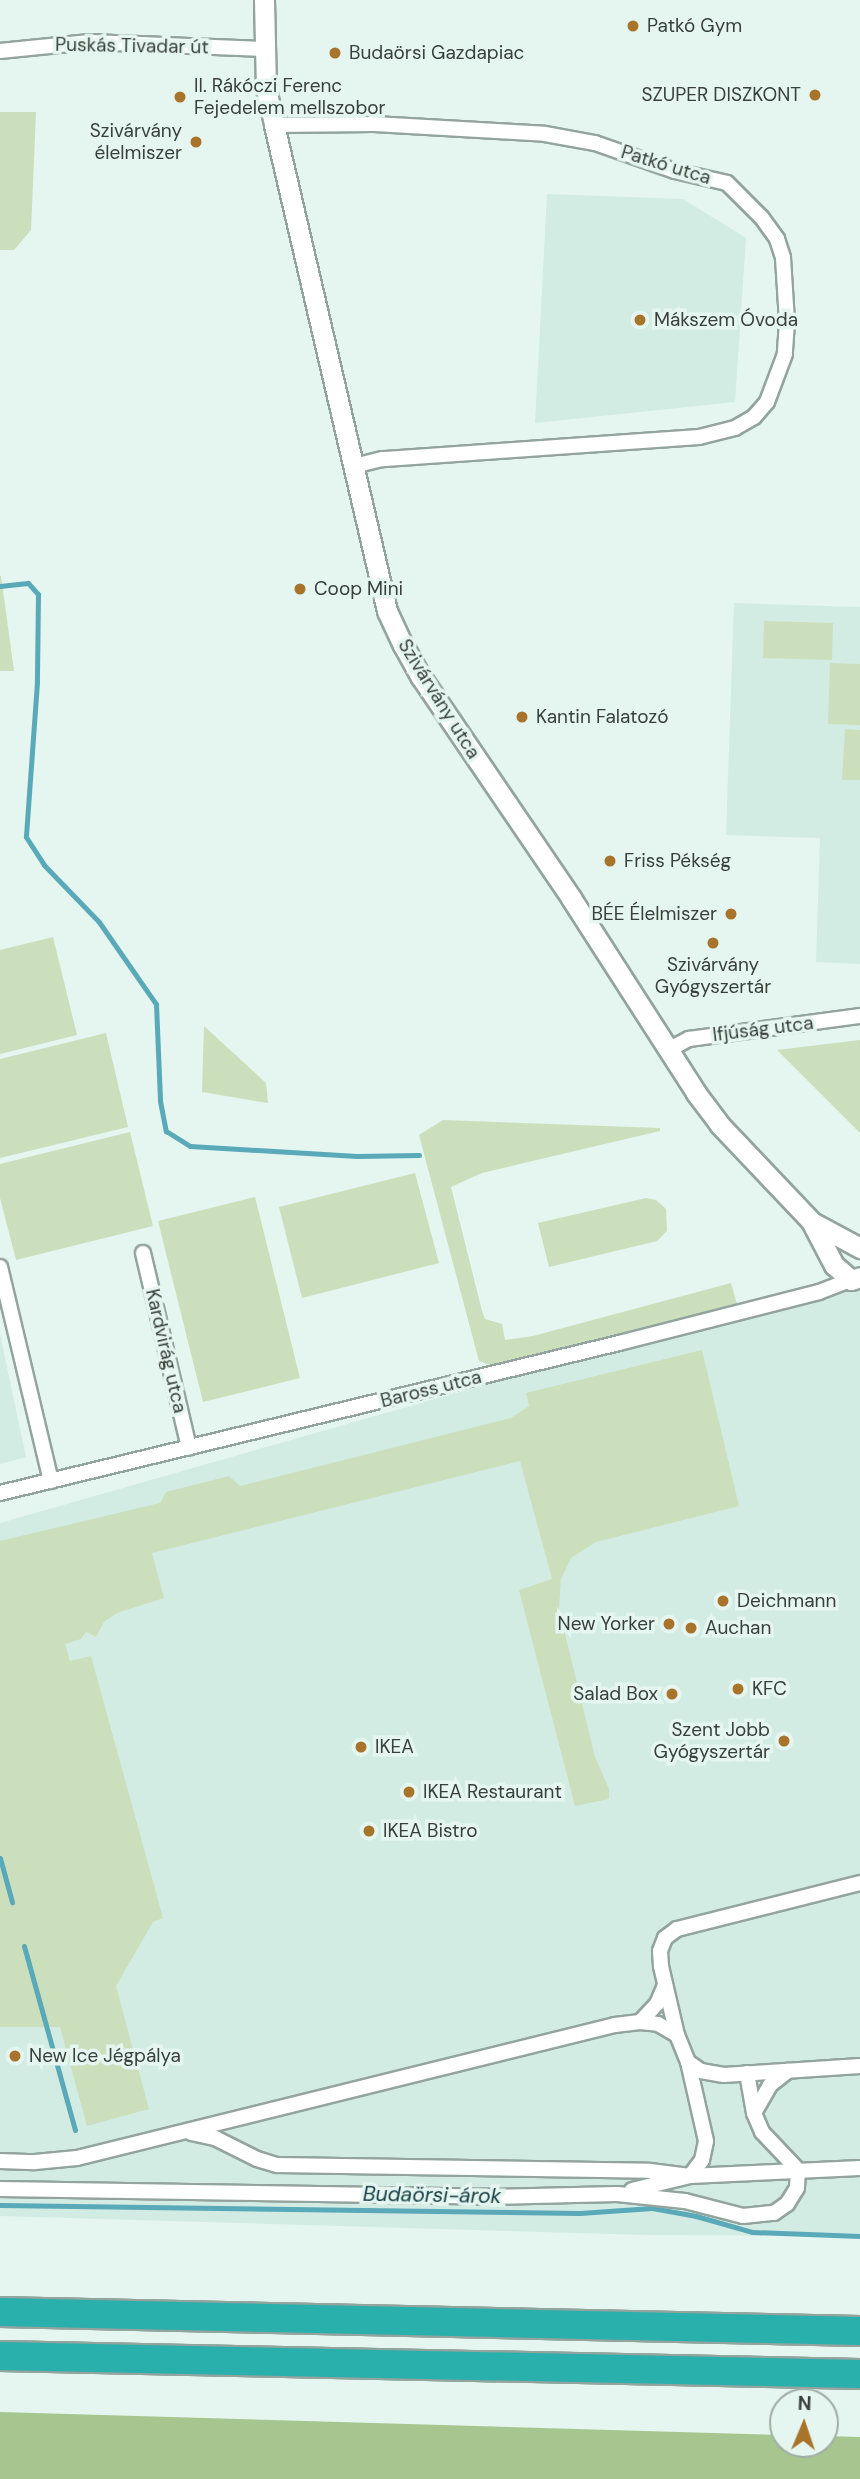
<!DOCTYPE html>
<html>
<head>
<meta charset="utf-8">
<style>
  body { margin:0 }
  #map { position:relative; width:860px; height:2479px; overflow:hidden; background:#e4f6ef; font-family:"DM Sans",sans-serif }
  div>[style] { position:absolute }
  .built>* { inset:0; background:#d2ece3 }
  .green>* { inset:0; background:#cbdfbc }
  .forest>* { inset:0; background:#a7c58e }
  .stream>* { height:5px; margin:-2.5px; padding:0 2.5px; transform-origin:2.5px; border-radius:2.5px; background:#59a9b9 }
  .roads { filter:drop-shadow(2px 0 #93a49e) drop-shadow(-2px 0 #93a49e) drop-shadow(0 2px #93a49e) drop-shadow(0 -2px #93a49e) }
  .minor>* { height:14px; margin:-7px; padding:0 7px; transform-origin:7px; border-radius:7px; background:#fff }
  .tertiary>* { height:19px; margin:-9.5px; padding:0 9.5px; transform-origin:9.5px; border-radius:9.5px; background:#fff }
  .motorway>* { height:28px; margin:-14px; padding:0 14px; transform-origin:14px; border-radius:14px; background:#2ab0ac }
  .dots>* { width:19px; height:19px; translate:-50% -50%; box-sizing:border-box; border:4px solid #e4f6ef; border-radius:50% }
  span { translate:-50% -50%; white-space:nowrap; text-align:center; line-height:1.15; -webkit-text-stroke:7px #e4f6ef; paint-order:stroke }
  .poi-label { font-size:19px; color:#383f3c }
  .left { translate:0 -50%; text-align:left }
  .right { translate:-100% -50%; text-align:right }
  .street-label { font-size:19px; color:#383f3c }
  .water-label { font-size:21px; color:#153c43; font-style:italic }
  .north { position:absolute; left:769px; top:2388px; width:70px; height:70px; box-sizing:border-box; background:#e4f6ef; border:2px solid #9fada7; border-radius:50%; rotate:2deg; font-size:19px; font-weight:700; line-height:28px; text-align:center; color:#383f3c }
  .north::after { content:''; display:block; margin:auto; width:24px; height:32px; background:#a8742c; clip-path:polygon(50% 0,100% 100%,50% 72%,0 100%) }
</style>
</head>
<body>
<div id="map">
  <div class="built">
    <div style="clip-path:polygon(547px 194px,683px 199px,746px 238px,735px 402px,535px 423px)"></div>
    <div style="clip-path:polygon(734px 603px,860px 607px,860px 964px,816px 962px,820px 838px,726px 835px)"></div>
    <div style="clip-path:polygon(860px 1286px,860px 2236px,645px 2235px,0 2216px,0 1523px,484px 1385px,822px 1301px)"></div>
    <div style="clip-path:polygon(0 1334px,26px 1457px,0 1464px)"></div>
  </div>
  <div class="green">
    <div style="clip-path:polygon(0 112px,36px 112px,31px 230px,14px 250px,0 250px)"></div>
    <div style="clip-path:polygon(0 576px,1px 576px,14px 671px,0 671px)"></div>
    <div style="clip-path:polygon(764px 621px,833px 623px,832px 660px,763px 658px)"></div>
    <div style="clip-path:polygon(830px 663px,860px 664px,860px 725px,828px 724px)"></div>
    <div style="clip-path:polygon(845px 729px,860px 730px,860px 780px,842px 780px)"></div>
    <div style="clip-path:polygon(53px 937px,77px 1035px,0 1054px,0 950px)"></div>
    <div style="clip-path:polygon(204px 1026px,266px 1083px,268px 1103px,202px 1092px)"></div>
    <div style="clip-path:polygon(106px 1033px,128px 1127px,0 1158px,0 1059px)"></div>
    <div style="clip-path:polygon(860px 1040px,860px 1133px,777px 1050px)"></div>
    <div style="clip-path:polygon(443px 1120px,660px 1128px,660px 1131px,482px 1173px,451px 1187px,482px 1311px,485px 1319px,502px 1324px,505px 1340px,533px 1336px,731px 1283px,737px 1304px,493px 1366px,479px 1361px,419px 1135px)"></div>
    <div style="clip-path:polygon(130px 1132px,153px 1226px,16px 1260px,0 1198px,0 1164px)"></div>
    <div style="clip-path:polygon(415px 1173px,439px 1263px,302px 1298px,279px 1207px)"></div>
    <div style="clip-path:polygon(255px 1197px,300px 1378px,203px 1402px,158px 1221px)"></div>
    <div style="clip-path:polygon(646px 1198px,656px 1200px,666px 1209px,667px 1231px,657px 1241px,549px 1267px,538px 1223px)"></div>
    <div style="clip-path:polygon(702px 1350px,739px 1506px,596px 1542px,571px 1558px,561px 1579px,559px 1609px,595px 1757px,609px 1789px,609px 1799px,575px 1806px,519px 1590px,552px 1579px,520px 1461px,152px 1553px,164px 1598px,117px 1613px,104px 1622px,96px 1637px,86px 1632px,81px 1639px,65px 1644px,70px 1661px,91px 1656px,163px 1918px,153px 1922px,116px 1986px,149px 2109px,87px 2126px,60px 2027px,0 2027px,0 1541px,160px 1503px,166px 1492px,229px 1476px,240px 1486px,511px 1418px,529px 1406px,526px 1393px)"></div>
  </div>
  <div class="forest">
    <div style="clip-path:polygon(0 2412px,783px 2435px,783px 2444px,825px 2444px,825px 2436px,860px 2437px,860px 2479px,0 2479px)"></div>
  </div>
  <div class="stream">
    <div style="left:0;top:586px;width:28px;rotate:-6deg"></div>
    <div style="left:28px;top:583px;width:15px;rotate:48deg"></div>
    <div style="left:38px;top:594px;width:88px;rotate:90.7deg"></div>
    <div style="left:37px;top:682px;width:155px;rotate:94.1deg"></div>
    <div style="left:26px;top:837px;width:33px;rotate:57deg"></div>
    <div style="left:44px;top:865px;width:79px;rotate:46deg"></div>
    <div style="left:99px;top:922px;width:100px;rotate:55.2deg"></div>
    <div style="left:156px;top:1004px;width:97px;rotate:87.6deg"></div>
    <div style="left:160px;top:1101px;width:31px;rotate:79deg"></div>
    <div style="left:166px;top:1131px;width:28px;rotate:32deg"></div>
    <div style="left:190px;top:1146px;width:167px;rotate:3.4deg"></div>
    <div style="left:357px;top:1156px;width:62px;rotate:-0.9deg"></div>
    <div style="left:0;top:1858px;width:46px;rotate:74.7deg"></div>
    <div style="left:24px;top:1946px;width:191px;rotate:74.5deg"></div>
    <div style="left:0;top:2205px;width:580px;rotate:0.79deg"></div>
    <div style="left:580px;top:2213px;width:72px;rotate:-4deg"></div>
    <div style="left:652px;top:2208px;width:45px;rotate:10.3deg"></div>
    <div style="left:696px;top:2216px;width:58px;rotate:15.9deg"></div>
    <div style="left:752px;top:2232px;width:108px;rotate:2.1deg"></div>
  </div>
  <div class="roads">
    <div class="minor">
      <div style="left:0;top:51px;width:90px;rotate:-5.7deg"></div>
      <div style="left:90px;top:42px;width:174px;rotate:2.3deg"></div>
      <div style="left:274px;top:125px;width:100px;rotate:-0.6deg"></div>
      <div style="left:374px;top:124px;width:171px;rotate:3.3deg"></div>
      <div style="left:545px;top:134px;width:51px;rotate:10.2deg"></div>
      <div style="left:595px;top:143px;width:85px;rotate:19.3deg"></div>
      <div style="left:675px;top:171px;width:53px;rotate:13deg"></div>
      <div style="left:727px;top:183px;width:49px;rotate:45deg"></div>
      <div style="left:762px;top:218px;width:26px;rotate:54deg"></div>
      <div style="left:777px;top:239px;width:20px;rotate:72deg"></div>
      <div style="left:783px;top:258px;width:64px;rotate:86.4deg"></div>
      <div style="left:787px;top:322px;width:32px;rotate:94deg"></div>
      <div style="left:785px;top:354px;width:51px;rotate:110.6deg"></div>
      <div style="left:767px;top:402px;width:20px;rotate:131deg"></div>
      <div style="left:754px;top:417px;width:22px;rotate:150deg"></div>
      <div style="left:735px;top:428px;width:37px;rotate:166deg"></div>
      <div style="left:699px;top:437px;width:318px;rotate:176deg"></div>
      <div style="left:382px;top:459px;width:30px;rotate:166deg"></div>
      <div style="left:668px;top:1050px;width:24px;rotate:-28deg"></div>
      <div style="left:689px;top:1039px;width:173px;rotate:-7.7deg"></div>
      <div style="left:143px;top:1253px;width:200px;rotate:76.7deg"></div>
      <div style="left:0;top:1267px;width:220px;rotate:76.6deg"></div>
      <div style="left:0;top:1493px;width:637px;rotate:-13.62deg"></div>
      <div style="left:619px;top:1343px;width:206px;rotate:-14.3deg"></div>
      <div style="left:819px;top:1292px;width:34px;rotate:-21deg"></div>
      <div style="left:640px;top:2022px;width:25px;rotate:-47deg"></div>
      <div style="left:657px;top:2004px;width:21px;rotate:-67deg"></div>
      <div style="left:688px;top:2062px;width:16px;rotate:35deg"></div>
      <div style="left:701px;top:2071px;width:23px;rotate:10deg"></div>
      <div style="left:724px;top:2075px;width:136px;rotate:-3.8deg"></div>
      <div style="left:747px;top:2073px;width:41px;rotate:80.1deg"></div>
      <div style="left:754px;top:2113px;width:21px;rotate:67deg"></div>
      <div style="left:762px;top:2132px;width:52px;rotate:46.5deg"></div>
      <div style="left:754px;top:2113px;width:32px;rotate:-60deg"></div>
      <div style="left:770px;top:2085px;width:23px;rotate:-38deg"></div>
      <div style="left:191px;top:2133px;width:25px;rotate:12deg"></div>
      <div style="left:215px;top:2138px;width:47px;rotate:26.6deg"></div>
      <div style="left:257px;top:2159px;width:21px;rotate:17deg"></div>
      <div style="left:277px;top:2165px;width:373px;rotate:0.9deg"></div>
      <div style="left:650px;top:2171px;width:40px;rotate:7.1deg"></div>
      <div style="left:0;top:2161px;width:35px;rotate:2deg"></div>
      <div style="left:35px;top:2162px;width:42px;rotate:-5.4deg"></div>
      <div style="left:77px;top:2158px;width:554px;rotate:-13.89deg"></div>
      <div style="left:615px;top:2025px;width:25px;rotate:-7deg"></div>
      <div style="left:640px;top:2022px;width:18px;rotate:6deg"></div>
      <div style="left:658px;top:2024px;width:22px;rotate:30deg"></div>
      <div style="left:690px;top:2176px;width:20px;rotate:-53deg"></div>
      <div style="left:702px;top:2160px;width:19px;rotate:-78deg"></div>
      <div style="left:706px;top:2141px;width:81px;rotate:-102.8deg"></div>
      <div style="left:688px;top:2062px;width:29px;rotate:-112deg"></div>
      <div style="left:677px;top:2035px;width:71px;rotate:-103.1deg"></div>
      <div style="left:661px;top:1966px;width:15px;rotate:-94deg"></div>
      <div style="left:660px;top:1951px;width:14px;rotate:-69deg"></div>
      <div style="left:665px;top:1938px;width:15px;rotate:-37deg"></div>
      <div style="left:677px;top:1929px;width:189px;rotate:-14.1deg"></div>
      <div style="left:0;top:2189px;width:493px;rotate:0.9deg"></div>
      <div style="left:493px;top:2197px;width:124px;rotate:-1.4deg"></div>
      <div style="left:617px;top:2194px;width:68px;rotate:5.9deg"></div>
      <div style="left:685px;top:2201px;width:60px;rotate:14.5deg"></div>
      <div style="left:743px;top:2216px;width:31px;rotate:-6deg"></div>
      <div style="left:774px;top:2213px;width:16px;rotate:-35deg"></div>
      <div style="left:787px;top:2204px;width:19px;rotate:-58deg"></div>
      <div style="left:797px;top:2188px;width:18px;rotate:-87deg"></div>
      <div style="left:632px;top:2190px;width:60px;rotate:-13.6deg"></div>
      <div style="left:690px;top:2176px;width:170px;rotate:-2.7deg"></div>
    </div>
    <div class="tertiary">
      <div style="left:264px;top:0;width:89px;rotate:88.7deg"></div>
      <div style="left:266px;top:89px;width:37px;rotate:77deg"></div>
      <div style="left:274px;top:125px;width:499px;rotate:76.9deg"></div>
      <div style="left:387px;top:611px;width:38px;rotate:65deg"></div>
      <div style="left:403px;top:645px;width:37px;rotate:61deg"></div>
      <div style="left:421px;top:677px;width:267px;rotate:55.8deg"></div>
      <div style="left:571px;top:898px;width:232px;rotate:57.3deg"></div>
      <div style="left:696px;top:1093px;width:39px;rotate:53deg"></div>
      <div style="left:719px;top:1124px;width:134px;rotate:46.5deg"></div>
      <div style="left:811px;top:1221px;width:50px;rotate:62.4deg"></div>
      <div style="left:834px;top:1265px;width:23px;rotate:41deg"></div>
      <div style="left:851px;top:1280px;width:9px;rotate:-18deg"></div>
      <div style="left:812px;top:1222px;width:55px;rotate:28.4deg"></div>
    </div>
    <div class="motorway">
      <div style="left:0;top:2312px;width:860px;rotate:1.27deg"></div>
      <div style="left:0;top:2356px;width:860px;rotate:1.2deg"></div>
    </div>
  </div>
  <div class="dots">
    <div style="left:633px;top:26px;background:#a8742c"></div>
    <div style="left:335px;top:53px;background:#a8742c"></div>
    <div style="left:815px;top:95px;background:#a8742c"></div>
    <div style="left:180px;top:97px;background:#a8742c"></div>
    <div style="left:196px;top:142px;background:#a8742c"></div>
    <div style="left:640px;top:320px;background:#a8742c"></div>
    <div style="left:300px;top:589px;background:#a8742c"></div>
    <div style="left:522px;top:717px;background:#a8742c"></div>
    <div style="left:610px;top:861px;background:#a8742c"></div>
    <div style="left:731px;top:914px;background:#a8742c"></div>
    <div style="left:713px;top:943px;background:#a8742c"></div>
    <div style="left:723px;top:1601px;background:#a8742c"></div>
    <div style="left:669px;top:1624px;background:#a8742c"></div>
    <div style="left:691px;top:1628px;background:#a8742c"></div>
    <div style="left:738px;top:1689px;background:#a8742c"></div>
    <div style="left:672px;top:1694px;background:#a8742c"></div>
    <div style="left:784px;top:1741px;background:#a8742c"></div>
    <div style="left:361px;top:1747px;background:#a8742c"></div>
    <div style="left:409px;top:1792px;background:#a8742c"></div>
    <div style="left:369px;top:1831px;background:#a8742c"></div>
    <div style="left:15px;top:2056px;background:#a8742c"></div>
  </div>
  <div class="poi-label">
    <span class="left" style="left:647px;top:26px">Patkó Gym</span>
    <span class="left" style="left:349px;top:53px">Budaörsi Gazdapiac</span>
    <span class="left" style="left:194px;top:97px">II. Rákóczi Ferenc<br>Fejedelem mellszobor</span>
    <span class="right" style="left:801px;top:95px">SZUPER DISZKONT</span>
    <span class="right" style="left:182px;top:142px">Szivárvány<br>élelmiszer</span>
    <span class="left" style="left:654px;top:320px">Mákszem Óvoda</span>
    <span class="left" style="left:314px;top:589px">Coop Mini</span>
    <span class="left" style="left:536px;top:717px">Kantin Falatozó</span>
    <span class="left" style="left:624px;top:861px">Friss Pékség</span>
    <span class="right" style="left:717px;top:914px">BÉE Élelmiszer</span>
    <span style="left:713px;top:976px">Szivárvány<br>Gyógyszertár</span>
    <span class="left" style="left:737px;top:1601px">Deichmann</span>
    <span class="right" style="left:655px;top:1624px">New Yorker</span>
    <span class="left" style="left:705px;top:1628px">Auchan</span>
    <span class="left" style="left:752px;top:1689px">KFC</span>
    <span class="right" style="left:658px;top:1694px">Salad Box</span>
    <span class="right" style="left:770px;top:1741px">Szent Jobb<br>Gyógyszertár</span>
    <span class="left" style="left:375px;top:1747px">IKEA</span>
    <span class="left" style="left:423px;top:1792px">IKEA Restaurant</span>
    <span class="left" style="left:383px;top:1831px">IKEA Bistro</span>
    <span class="left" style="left:29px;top:2056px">New Ice Jégpálya</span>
  </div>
  <div class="street-label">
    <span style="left:132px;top:46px;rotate:1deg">Puskás Tivadar út</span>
    <span style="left:666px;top:165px;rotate:17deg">Patkó utca</span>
    <span style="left:439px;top:699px;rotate:58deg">Szivárvány utca</span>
    <span style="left:763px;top:1029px;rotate:-7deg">Ifjúság utca</span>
    <span style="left:166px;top:1351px;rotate:77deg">Kardvirág utca</span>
    <span style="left:431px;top:1389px;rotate:-14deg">Baross utca</span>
  </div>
  <div class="water-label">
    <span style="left:432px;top:2195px;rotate:1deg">Budaörsi-árok</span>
  </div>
  <div class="north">N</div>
</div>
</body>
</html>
